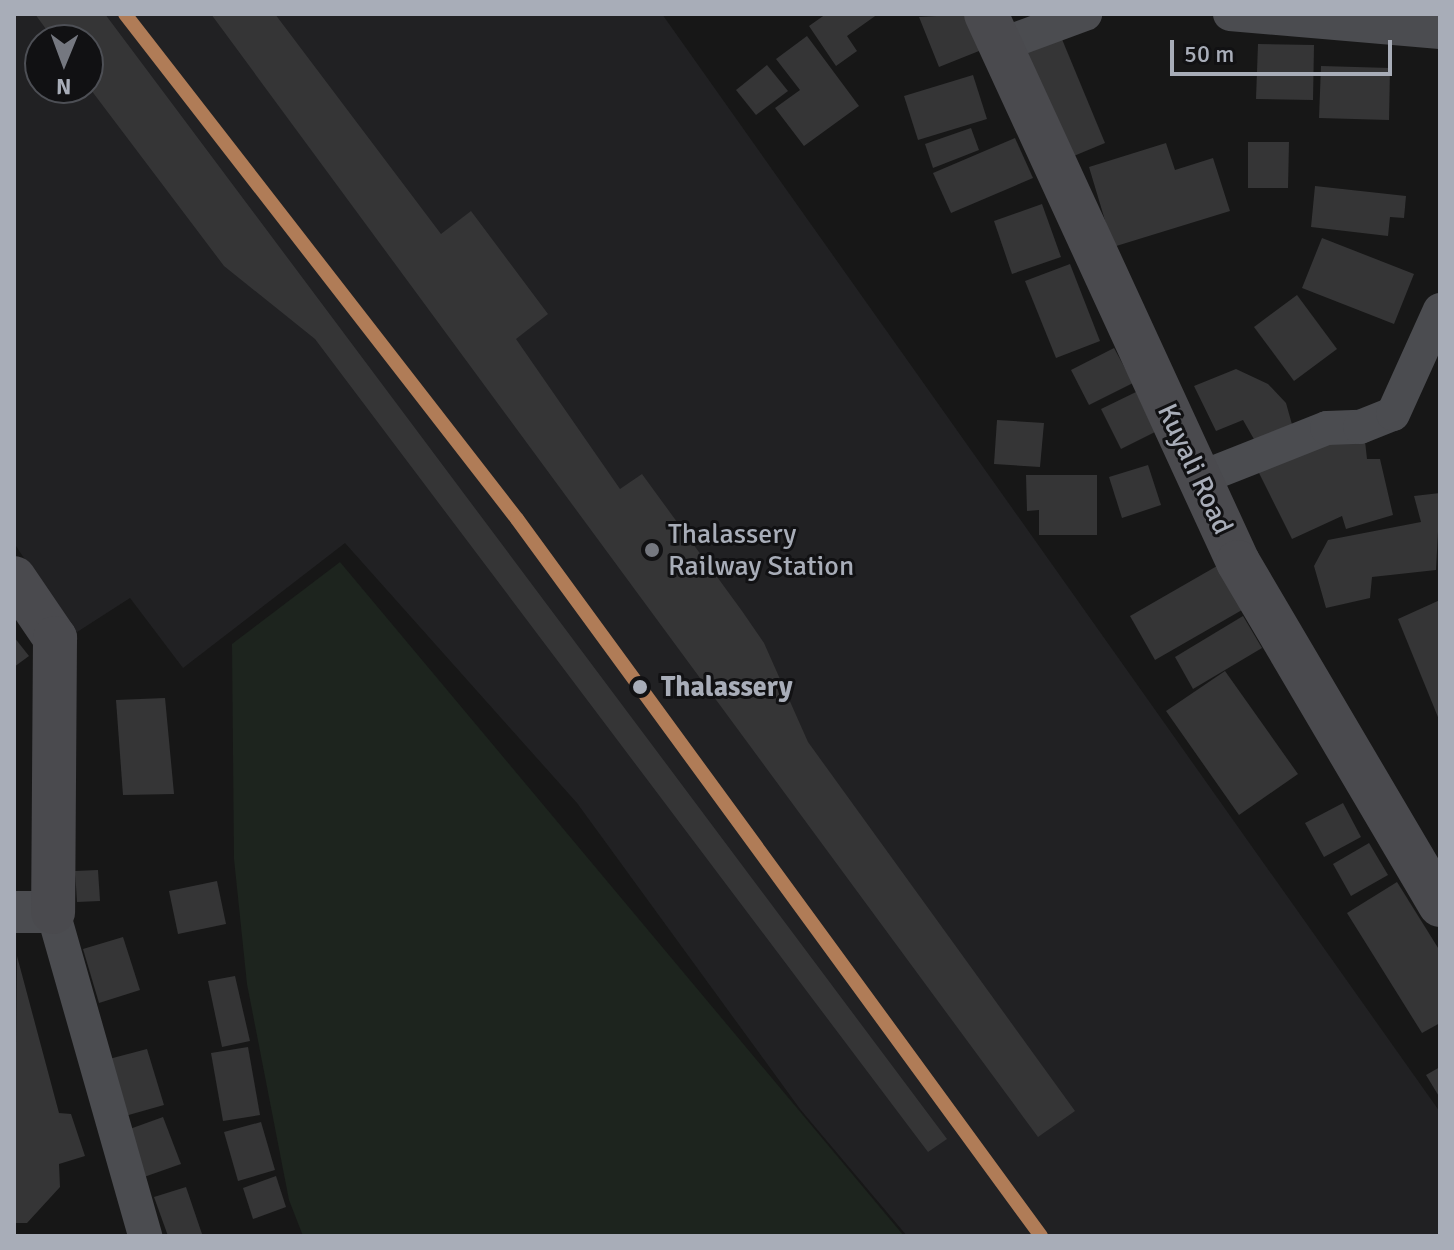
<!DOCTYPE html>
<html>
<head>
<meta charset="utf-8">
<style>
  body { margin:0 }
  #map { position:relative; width:1454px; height:1250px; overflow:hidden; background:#171717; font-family:Signika,sans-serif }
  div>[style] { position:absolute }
  .built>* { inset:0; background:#212123 }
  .green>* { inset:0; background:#1d241e }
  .building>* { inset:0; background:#353536 }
  .minor>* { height:34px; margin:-17px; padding:0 17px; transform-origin:17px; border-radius:17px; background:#4b4c50 }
  .tertiary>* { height:42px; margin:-21px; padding:0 21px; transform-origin:21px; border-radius:21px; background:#4b4c50 }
  .secondary>* { height:44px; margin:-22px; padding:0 22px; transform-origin:22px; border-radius:22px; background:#4a4a4e }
  .rail-1>* { height:14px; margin:-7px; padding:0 7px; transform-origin:7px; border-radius:7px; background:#b07c57 }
  .dots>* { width:22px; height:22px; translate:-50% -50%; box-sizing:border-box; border:4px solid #111113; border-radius:50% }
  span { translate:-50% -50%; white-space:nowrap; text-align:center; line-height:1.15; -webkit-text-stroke:6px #111113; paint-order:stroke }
  .street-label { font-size:28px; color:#a8adb8 }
  .poi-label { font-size:28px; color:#a8adb8 }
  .left { translate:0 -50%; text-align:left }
  .stop-label { font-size:28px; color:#a8adb8; font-weight:700 }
  .frame { position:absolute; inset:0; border:16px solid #a8adb8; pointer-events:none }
  .north { position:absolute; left:24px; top:24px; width:80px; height:80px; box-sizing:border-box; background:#111113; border:2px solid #4d4f55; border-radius:50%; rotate:181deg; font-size:22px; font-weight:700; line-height:32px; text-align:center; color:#a8adb8 }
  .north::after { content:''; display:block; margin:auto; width:28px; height:36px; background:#757880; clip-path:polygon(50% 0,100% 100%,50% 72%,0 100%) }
  .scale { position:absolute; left:1170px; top:40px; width:222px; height:36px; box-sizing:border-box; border:4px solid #a8adb8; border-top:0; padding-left:10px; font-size:24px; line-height:28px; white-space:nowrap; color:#a8adb8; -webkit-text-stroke:6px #111113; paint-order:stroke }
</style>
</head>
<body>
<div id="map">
  <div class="built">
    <div style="clip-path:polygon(evenodd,14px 14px,662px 14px,1440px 1112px,1440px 1236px,907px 1236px,800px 1109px,577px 803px,345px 543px,183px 668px,130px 598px,74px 634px,14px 543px,14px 14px,40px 40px,88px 40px,88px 88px,40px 88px,40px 40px)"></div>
  </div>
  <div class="green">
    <div style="clip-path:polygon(340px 562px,904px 1236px,303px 1236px,289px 1200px,247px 984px,234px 859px,232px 644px)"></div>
  </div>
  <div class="building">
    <div style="clip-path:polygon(35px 14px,105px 14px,947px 1139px,928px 1152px,315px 339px,224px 266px,88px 86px,88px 40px,54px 40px)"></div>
    <div style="clip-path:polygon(211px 14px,275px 14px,441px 234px,471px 211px,548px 314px,516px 339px,620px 489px,642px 474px,742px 611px,764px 643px,808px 742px,1075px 1111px,1038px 1137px)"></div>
    <div style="clip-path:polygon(826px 14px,878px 14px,847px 36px,857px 51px,836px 66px,809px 26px)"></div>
    <div style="clip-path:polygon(970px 14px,984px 49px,939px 67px,919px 17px)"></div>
    <div style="clip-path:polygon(1059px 32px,1105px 143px,1069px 158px,1023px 48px)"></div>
    <div style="clip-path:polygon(807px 36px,859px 106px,804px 146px,775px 108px,800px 90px,776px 59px)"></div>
    <div style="clip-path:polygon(1258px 44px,1314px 45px,1313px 100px,1256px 99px)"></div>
    <div style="clip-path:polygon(767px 65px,788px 91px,756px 115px,736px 90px)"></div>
    <div style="clip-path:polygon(1321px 66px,1390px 68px,1389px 120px,1319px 118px)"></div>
    <div style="clip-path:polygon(973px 75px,987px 119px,918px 140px,904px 96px)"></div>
    <div style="clip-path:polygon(971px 128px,979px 150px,933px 168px,925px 144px)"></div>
    <div style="clip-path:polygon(1015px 138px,1033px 178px,951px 213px,933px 173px)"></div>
    <div style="clip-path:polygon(1248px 142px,1289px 142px,1288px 188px,1248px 188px)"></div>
    <div style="clip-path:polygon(1166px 143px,1175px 170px,1213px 158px,1230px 211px,1113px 247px,1089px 167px)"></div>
    <div style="clip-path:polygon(1315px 186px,1406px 196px,1404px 218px,1390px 217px,1388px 236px,1311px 227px)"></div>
    <div style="clip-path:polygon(1042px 204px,1061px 257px,1012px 274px,994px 221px)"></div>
    <div style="clip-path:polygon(1322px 238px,1414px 274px,1394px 324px,1302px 288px)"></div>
    <div style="clip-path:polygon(1070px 264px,1100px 341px,1056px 358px,1025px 281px)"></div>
    <div style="clip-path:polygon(1297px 295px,1337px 349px,1294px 381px,1254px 327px)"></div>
    <div style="clip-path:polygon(1114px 348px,1133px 383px,1089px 405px,1071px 370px)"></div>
    <div style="clip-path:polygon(1236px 369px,1268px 384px,1286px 403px,1293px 428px,1255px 441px,1243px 420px,1216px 431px,1194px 386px)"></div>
    <div style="clip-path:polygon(1136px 392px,1155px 432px,1121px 449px,1101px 409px)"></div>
    <div style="clip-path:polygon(997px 420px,1044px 423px,1040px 467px,994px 464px)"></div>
    <div style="clip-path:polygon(1365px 441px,1367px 459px,1380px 459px,1393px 515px,1346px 529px,1342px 516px,1292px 539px,1255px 465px,1315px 442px)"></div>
    <div style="clip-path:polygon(1148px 465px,1161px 505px,1122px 518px,1109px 477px)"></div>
    <div style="clip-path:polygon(1026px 475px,1097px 475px,1097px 535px,1039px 535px,1039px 510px,1027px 511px)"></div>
    <div style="clip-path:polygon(1440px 493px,1436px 570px,1372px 577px,1370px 598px,1326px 608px,1314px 566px,1328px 540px,1421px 522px,1414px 496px)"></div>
    <div style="clip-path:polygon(1217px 566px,1242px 610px,1155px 660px,1130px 616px)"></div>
    <div style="clip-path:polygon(1440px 600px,1440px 722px,1398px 619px)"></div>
    <div style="clip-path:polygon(1243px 616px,1262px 648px,1193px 689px,1175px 657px)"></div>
    <div style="clip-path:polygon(14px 637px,29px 656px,14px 667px)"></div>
    <div style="clip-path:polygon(1225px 671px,1298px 774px,1239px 815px,1166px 711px)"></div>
    <div style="clip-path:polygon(165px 698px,174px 794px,123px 795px,116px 700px)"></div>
    <div style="clip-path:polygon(1343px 803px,1361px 837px,1324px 857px,1305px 823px)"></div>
    <div style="clip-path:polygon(1369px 843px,1388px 875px,1351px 896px,1333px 864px)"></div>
    <div style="clip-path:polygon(98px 870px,100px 901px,77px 902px,75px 871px)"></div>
    <div style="clip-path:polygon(217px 881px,226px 924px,178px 934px,169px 891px)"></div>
    <div style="clip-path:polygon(1397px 882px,1440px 951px,1440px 1023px,1422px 1033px,1347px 913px)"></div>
    <div style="clip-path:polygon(123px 937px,140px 990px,99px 1003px,83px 949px)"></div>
    <div style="clip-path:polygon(17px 956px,59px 1113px,71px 1114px,85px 1156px,59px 1164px,60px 1187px,27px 1223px,14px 1223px)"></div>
    <div style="clip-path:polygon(235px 976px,250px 1041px,222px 1047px,208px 981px)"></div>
    <div style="clip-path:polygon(248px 1047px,260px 1115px,223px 1121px,211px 1053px)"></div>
    <div style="clip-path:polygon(147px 1049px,164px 1105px,125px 1116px,109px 1059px)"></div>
    <div style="clip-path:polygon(1440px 1067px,1440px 1098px,1426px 1075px)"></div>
    <div style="clip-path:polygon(163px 1117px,181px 1164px,144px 1177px,127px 1130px)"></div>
    <div style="clip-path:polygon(261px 1122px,275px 1170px,238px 1181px,224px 1132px)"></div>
    <div style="clip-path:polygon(276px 1176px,286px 1207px,253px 1219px,243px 1188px)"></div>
    <div style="clip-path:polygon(186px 1187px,202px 1234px,168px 1236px,154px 1197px)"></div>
  </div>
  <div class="minor">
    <div style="left:1230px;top:14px;width:211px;rotate:4.9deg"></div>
    <div style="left:998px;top:46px;width:93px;rotate:-20.2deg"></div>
    <div style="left:1203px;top:477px;width:133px;rotate:-21.6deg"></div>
    <div style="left:1327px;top:428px;width:33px;rotate:-2deg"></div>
    <div style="left:1360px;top:427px;width:35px;rotate:-22deg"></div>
    <div style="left:1393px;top:414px;width:114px;rotate:-65.7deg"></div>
    <div style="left:53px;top:912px;width:337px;rotate:74.1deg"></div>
  </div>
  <div class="tertiary">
    <div style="left:14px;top:912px;width:39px"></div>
  </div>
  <div class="secondary">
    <div style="left:986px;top:14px;width:603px;rotate:65.3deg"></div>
    <div style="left:1238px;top:562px;width:398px;rotate:59.5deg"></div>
    <div style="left:14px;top:578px;width:73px;rotate:55.7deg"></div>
    <div style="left:55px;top:638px;width:274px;rotate:90.4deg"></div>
  </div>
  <div class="rail-1">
    <div style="left:125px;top:14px;width:639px;rotate:52.18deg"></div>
    <div style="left:517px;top:519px;width:888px;rotate:53.84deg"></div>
  </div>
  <div class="dots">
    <div style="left:652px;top:550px;background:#757880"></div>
    <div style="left:640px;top:687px;background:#a8adb8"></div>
  </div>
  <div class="street-label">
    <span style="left:1195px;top:469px;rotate:65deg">Kuyali Road</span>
  </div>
  <div class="poi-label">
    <span class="left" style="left:668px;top:550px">Thalassery<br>Railway Station</span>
  </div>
  <div class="stop-label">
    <span class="left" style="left:661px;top:687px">Thalassery</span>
  </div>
  <div class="frame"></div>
  <div class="north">N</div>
  <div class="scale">50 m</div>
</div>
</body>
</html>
